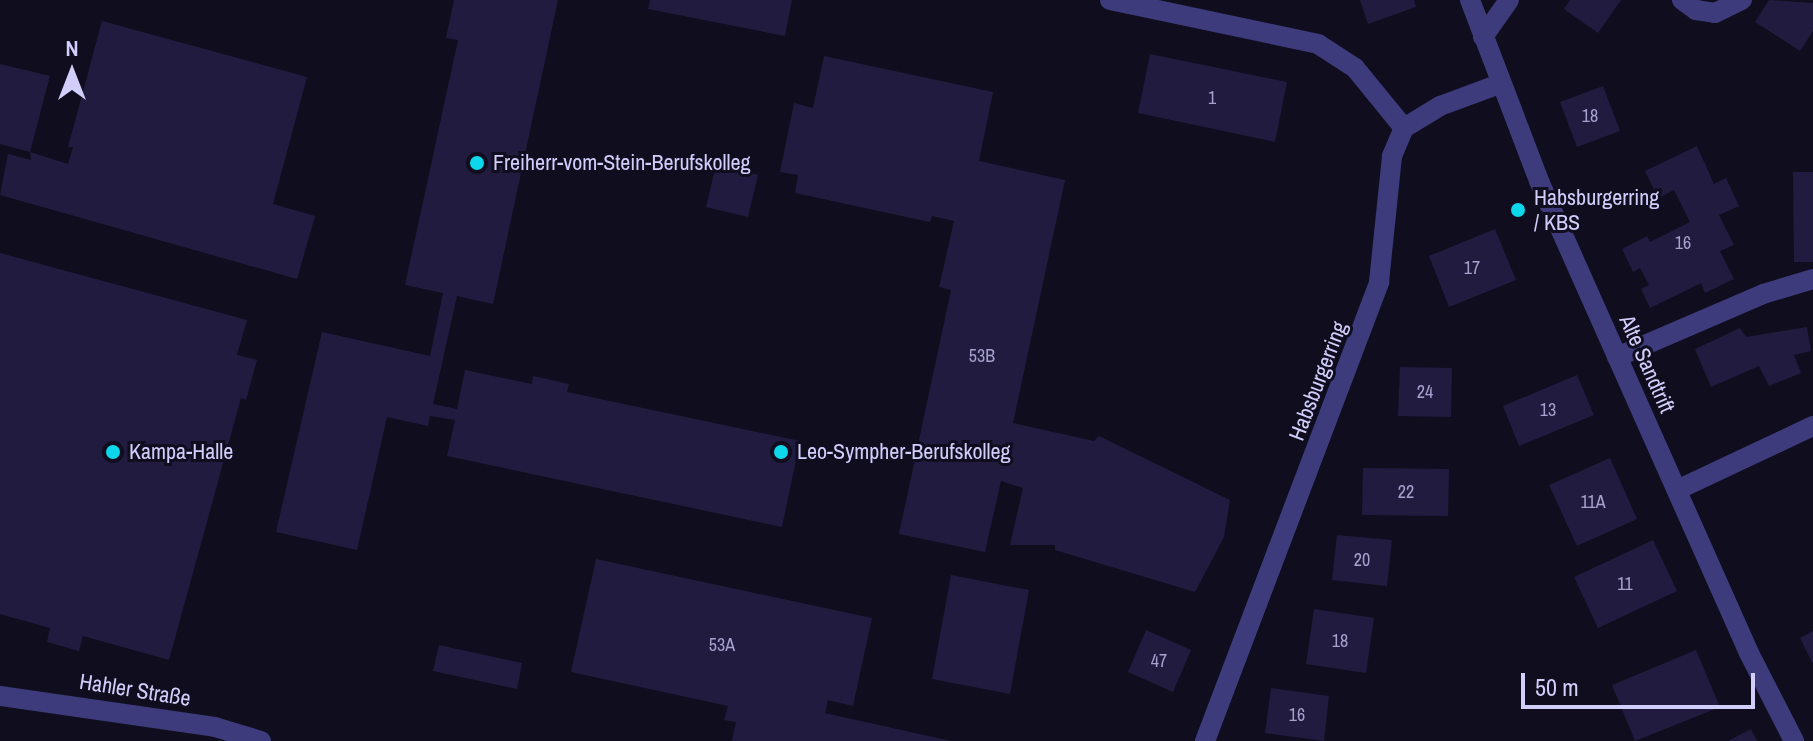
<!DOCTYPE html>
<html>
<head>
<meta charset="utf-8">
<style>
  body { margin:0 }
  #map { position:relative; width:1813px; height:741px; overflow:hidden; background:#100d1f; font-family:"Archivo Narrow",sans-serif }
  div>[style] { position:absolute }
  .building>* { inset:0; background:#211b3f }
  .minor>* { height:20px; margin:-10px; padding:0 10px; transform-origin:10px; border-radius:10px; background:#3d3b7b }
  .dots>* { width:22px; height:22px; translate:-50% -50%; box-sizing:border-box; border:4px solid #100d1f; border-radius:50% }
  span { translate:-50% -50%; white-space:nowrap; text-align:center; line-height:1.15; -webkit-text-stroke:6px #100d1f; paint-order:stroke }
  .number-label { font-size:18px; color:#a6a1cd }
  .number-label span { -webkit-text-stroke-width:0 }
  .poi-label { font-size:22px; color:#d2cefc }
  .left { translate:0 -50%; text-align:left }
  .street-label { font-size:22px; color:#d2cefc }
  .north { position:absolute; left:32px; top:32px; width:80px; height:80px; -webkit-text-stroke:6px #100d1f; paint-order:stroke; rotate:0deg; font-size:22px; font-weight:700; line-height:32px; text-align:center; color:#d2cefc }
  .north::after { content:''; display:block; margin:auto; width:28px; height:36px; background:#d2cefc; clip-path:polygon(50% 0,100% 100%,50% 72%,0 100%) }
  .scale { position:absolute; left:1521px; top:673px; width:234px; height:36px; box-sizing:border-box; border:4px solid #d2cefc; border-top:0; padding-left:10px; font-size:24px; line-height:28px; white-space:nowrap; color:#d2cefc; -webkit-text-stroke:6px #100d1f; paint-order:stroke }
</style>
</head>
<body>
<div id="map">
  <div class="building">
    <div style="clip-path:polygon(454px 0,558px 0,493px 304px,457px 296px,433px 404px,457px 409px,465px 370px,532px 384px,533px 376px,569px 384px,567px 392px,800px 441px,782px 527px,447px 456px,455px 420px,430px 416px,428px 426px,387px 417px,357px 550px,276px 532px,322px 332px,430px 356px,443px 293px,405px 285px,458px 40px,446px 38px)"></div>
    <div style="clip-path:polygon(650px 0,792px 0,785px 36px,648px 9px)"></div>
    <div style="clip-path:polygon(1360px 0,1414px 0,1416px 7px,1368px 24px)"></div>
    <div style="clip-path:polygon(1570px 0,1621px 0,1598px 33px,1564px 9px)"></div>
    <div style="clip-path:polygon(1769px 0,1813px 3px,1813px 31px,1800px 51px,1755px 22px)"></div>
    <div style="clip-path:polygon(102px 21px,307px 77px,273px 204px,315px 216px,297px 279px,0 195px,8px 154px,31px 160px,30px 152px,68px 164px,73px 147px,68px 147px)"></div>
    <div style="clip-path:polygon(1150px 54px,1287px 82px,1275px 142px,1138px 113px)"></div>
    <div style="clip-path:polygon(824px 56px,993px 92px,979px 161px,1065px 180px,1013px 423px,1094px 441px,1099px 436px,1230px 500px,1224px 537px,1195px 592px,1055px 550px,1055px 545px,1010px 545px,1023px 488px,1001px 481px,985px 552px,899px 534px,951px 290px,939px 287px,954px 221px,932px 216px,930px 222px,795px 193px,798px 175px,780px 172px,794px 103px,813px 108px)"></div>
    <div style="clip-path:polygon(0 64px,50px 76px,30px 152px,0 144px)"></div>
    <div style="clip-path:polygon(1603px 86px,1620px 131px,1577px 147px,1560px 102px)"></div>
    <div style="clip-path:polygon(1697px 146px,1714px 184px,1726px 178px,1739px 206px,1719px 215px,1734px 245px,1720px 251px,1734px 279px,1705px 293px,1701px 283px,1650px 308px,1641px 289px,1649px 285px,1640px 268px,1633px 272px,1622px 249px,1647px 236px,1650px 242px,1690px 222px,1674px 190px,1658px 198px,1645px 171px)"></div>
    <div style="clip-path:polygon(716px 165px,758px 175px,748px 217px,706px 207px)"></div>
    <div style="clip-path:polygon(1793px 172px,1813px 172px,1813px 262px,1794px 262px)"></div>
    <div style="clip-path:polygon(1495px 229px,1516px 280px,1449px 307px,1429px 256px)"></div>
    <div style="clip-path:polygon(0 253px,247px 320px,237px 355px,257px 360px,246px 400px,241px 398px,169px 660px,83px 636px,79px 651px,47px 642px,50px 628px,0 614px)"></div>
    <div style="clip-path:polygon(1807px 327px,1811px 351px,1794px 355px,1801px 373px,1769px 386px,1759px 366px,1711px 387px,1695px 349px,1740px 328px,1746px 337px)"></div>
    <div style="clip-path:polygon(1400px 367px,1452px 368px,1451px 417px,1398px 416px)"></div>
    <div style="clip-path:polygon(1577px 375px,1594px 415px,1519px 446px,1503px 406px)"></div>
    <div style="clip-path:polygon(1610px 458px,1637px 519px,1577px 546px,1549px 485px)"></div>
    <div style="clip-path:polygon(1363px 468px,1449px 469px,1448px 516px,1362px 515px)"></div>
    <div style="clip-path:polygon(1337px 535px,1392px 540px,1387px 586px,1332px 580px)"></div>
    <div style="clip-path:polygon(1653px 540px,1677px 591px,1598px 628px,1574px 577px)"></div>
    <div style="clip-path:polygon(596px 559px,872px 618px,853px 706px,828px 700px,825px 713px,951px 741px,732px 741px,736px 722px,724px 720px,728px 706px,571px 672px)"></div>
    <div style="clip-path:polygon(951px 575px,1029px 590px,1010px 694px,932px 679px)"></div>
    <div style="clip-path:polygon(1314px 609px,1374px 618px,1366px 673px,1306px 664px)"></div>
    <div style="clip-path:polygon(1146px 630px,1191px 650px,1173px 692px,1128px 672px)"></div>
    <div style="clip-path:polygon(1813px 631px,1813px 664px,1800px 638px)"></div>
    <div style="clip-path:polygon(439px 645px,522px 663px,517px 689px,433px 671px)"></div>
    <div style="clip-path:polygon(1696px 650px,1720px 707px,1635px 741px,1612px 685px)"></div>
    <div style="clip-path:polygon(1271px 688px,1329px 696px,1324px 741px,1265px 733px)"></div>
    <div style="clip-path:polygon(1751px 729px,1757px 741px,1728px 741px)"></div>
  </div>
  <div class="minor">
    <div style="left:1110px;top:0;width:213px;rotate:11.9deg"></div>
    <div style="left:1318px;top:44px;width:44px;rotate:33deg"></div>
    <div style="left:1355px;top:68px;width:77px;rotate:50.8deg"></div>
    <div style="left:1470px;top:0;width:194px;rotate:69.1deg"></div>
    <div style="left:1539px;top:181px;width:517px;rotate:66.01deg"></div>
    <div style="left:1749px;top:653px;width:99px;rotate:62.9deg"></div>
    <div style="left:1682px;top:0;width:17px;rotate:36deg"></div>
    <div style="left:1696px;top:10px;width:19px;rotate:9deg"></div>
    <div style="left:1715px;top:13px;width:30px;rotate:-26deg"></div>
    <div style="left:1483px;top:37px;width:45px;rotate:-54.9deg"></div>
    <div style="left:1617px;top:357px;width:159px;rotate:-23.3deg"></div>
    <div style="left:1763px;top:294px;width:52px;rotate:-16.7deg"></div>
    <div style="left:1677px;top:490px;width:150px;rotate:-25.2deg"></div>
    <div style="left:0;top:696px;width:217px;rotate:8.2deg"></div>
    <div style="left:215px;top:727px;width:48px;rotate:16.9deg"></div>
    <div style="left:1205px;top:741px;width:491px;rotate:-69.2deg"></div>
    <div style="left:1379px;top:282px;width:127px;rotate:-84.1deg"></div>
    <div style="left:1392px;top:156px;width:30px;rotate:-67deg"></div>
    <div style="left:1404px;top:128px;width:42px;rotate:-31.4deg"></div>
    <div style="left:1440px;top:106px;width:63px;rotate:-20.4deg"></div>
  </div>
  <div class="dots">
    <div style="left:477px;top:163px;background:#0dd7ea"></div>
    <div style="left:1518px;top:210px;background:#0dd7ea"></div>
    <div style="left:113px;top:452px;background:#0dd7ea"></div>
    <div style="left:781px;top:452px;background:#0dd7ea"></div>
  </div>
  <div class="number-label">
    <span style="left:1212px;top:98px">1</span>
    <span style="left:1590px;top:116px">18</span>
    <span style="left:1683px;top:243px">16</span>
    <span style="left:1472px;top:268px">17</span>
    <span style="left:982px;top:356px">53B</span>
    <span style="left:1425px;top:392px">24</span>
    <span style="left:1548px;top:410px">13</span>
    <span style="left:1406px;top:492px">22</span>
    <span style="left:1593px;top:502px">11A</span>
    <span style="left:1362px;top:560px">20</span>
    <span style="left:1625px;top:584px">11</span>
    <span style="left:1340px;top:641px">18</span>
    <span style="left:722px;top:645px">53A</span>
    <span style="left:1159px;top:661px">47</span>
    <span style="left:1297px;top:715px">16</span>
  </div>
  <div class="poi-label">
    <span class="left" style="left:493px;top:163px">Freiherr-vom-Stein-Berufskolleg</span>
    <span class="left" style="left:1534px;top:210px">Habsburgerring<br>/ KBS</span>
    <span class="left" style="left:129px;top:452px">Kampa-Halle</span>
    <span class="left" style="left:797px;top:452px">Leo-Sympher-Berufskolleg</span>
  </div>
  <div class="street-label">
    <span style="left:1647px;top:364px;rotate:66deg">Alte Sandtrift</span>
    <span style="left:1318px;top:381px;rotate:-69deg">Habsburgerring</span>
    <span style="left:135px;top:690px;rotate:9deg">Hahler Straße</span>
  </div>
  <div class="north">N</div>
  <div class="scale">50 m</div>
</div>
</body>
</html>
